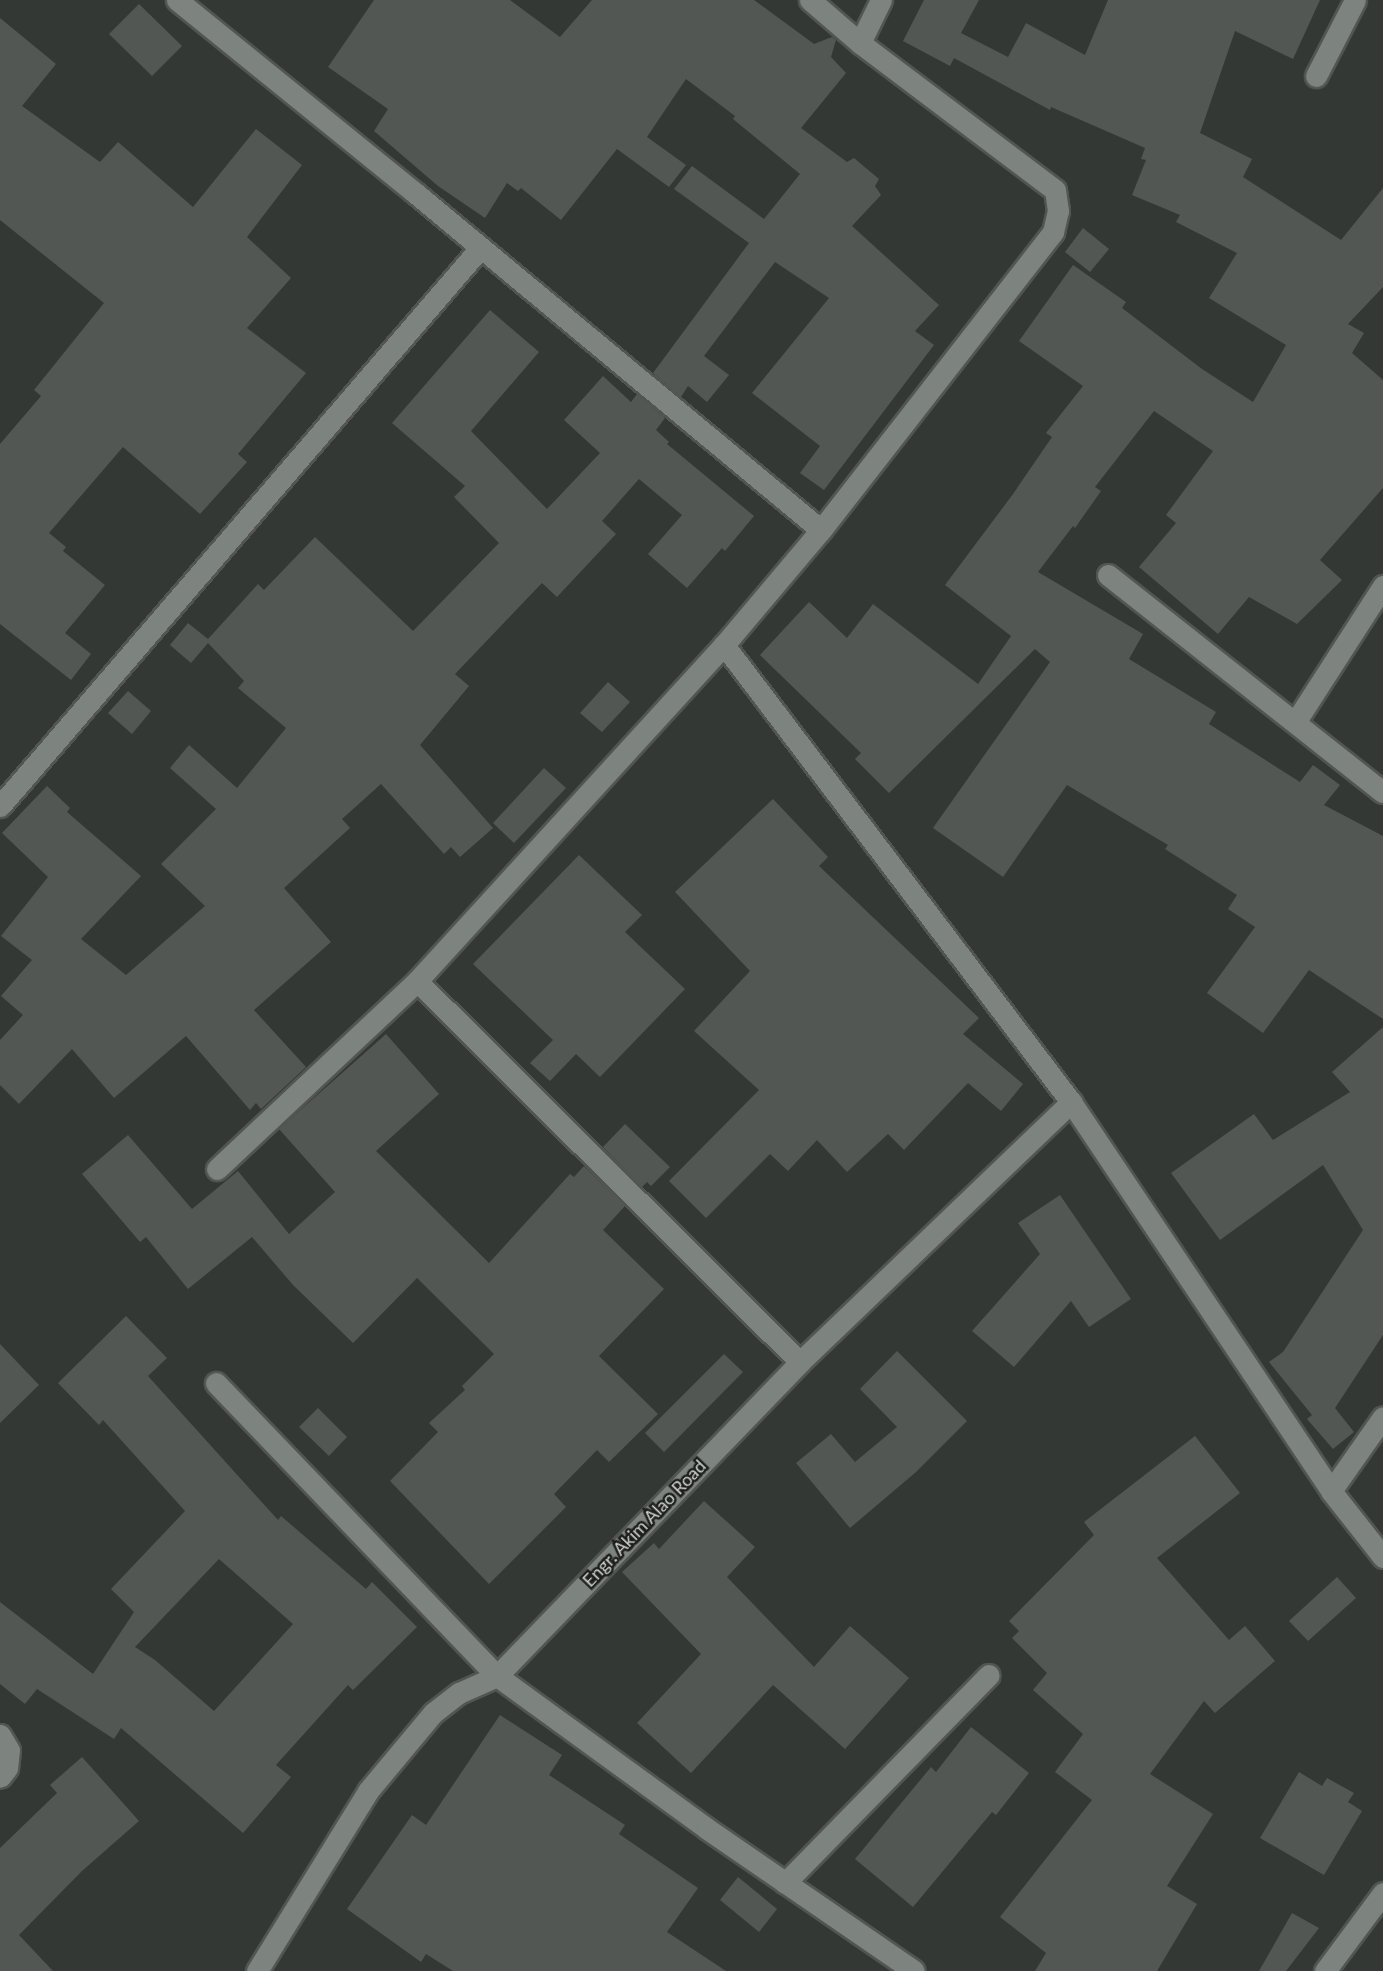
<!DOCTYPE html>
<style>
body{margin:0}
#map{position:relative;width:1383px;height:1971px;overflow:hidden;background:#333834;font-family:Lato,sans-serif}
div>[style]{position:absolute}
.building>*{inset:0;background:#525753}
.roads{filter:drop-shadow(2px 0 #525552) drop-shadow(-2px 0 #525552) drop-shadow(0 2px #525552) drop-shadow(0 -2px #525552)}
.minor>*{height:21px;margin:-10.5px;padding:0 10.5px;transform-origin:10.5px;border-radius:10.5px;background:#7d837e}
span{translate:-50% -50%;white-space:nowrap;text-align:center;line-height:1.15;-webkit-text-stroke:5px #1d1f1d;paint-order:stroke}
.street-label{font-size:18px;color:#d1d4d1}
</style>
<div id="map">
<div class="building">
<div style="clip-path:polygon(374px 0,510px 0,560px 37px,592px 0,754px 0,814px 44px,832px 37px,836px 40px,831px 57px,846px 73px,801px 128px,847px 162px,854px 158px,879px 179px,875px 186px,881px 195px,852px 226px,939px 305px,915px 331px,934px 345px,824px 490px,800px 473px,820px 446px,752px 393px,829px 298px,775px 262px,704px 356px,729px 375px,707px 402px,688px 386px,681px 397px,653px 373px,749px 243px,674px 189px,692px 166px,764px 219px,800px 174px,733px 119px,735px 116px,686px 79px,647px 137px,686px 165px,669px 187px,617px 149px,561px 220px,521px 188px,518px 191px,507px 183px,485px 218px,438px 186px,374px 131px,388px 109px,328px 67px)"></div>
<div style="clip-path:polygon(924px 0,979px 0,961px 33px,1008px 57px,1026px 23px,1085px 55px,1108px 0,1320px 0,1293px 59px,1235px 31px,1200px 133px,1252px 159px,1243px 177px,1341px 240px,1383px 188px,1383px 287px,1348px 324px,1364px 333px,1352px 353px,1383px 380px,1383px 488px,1320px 560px,1342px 580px,1297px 624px,1249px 597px,1218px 634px,1139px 567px,1176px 523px,1166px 515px,1213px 451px,1154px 411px,1095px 487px,1101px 491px,1075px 528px,1073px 526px,1038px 572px,1143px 634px,1129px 659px,1216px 712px,1209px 724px,1300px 782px,1313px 765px,1340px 785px,1324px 805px,1383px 836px,1383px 1019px,1309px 970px,1263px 1033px,1207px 993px,1255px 927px,1228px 909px,1237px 895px,1165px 849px,1168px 845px,1067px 785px,1003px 877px,933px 828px,1050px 662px,1035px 649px,889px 793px,855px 759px,861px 753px,760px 655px,809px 602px,847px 638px,873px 604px,978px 684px,1011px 636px,945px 585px,1013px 494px,1052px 437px,1046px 433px,1083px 386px,1019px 341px,1073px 265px,1126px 302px,1122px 308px,1202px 369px,1253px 402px,1286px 345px,1209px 298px,1237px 253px,1176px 222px,1180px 215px,1132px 195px,1146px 160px,1141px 159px,1145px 148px,1051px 107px,1050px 110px,954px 58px,950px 66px,903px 41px)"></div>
<div style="clip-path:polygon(139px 4px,182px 46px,152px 76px,109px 34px)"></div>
<div style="clip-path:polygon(0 18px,56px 64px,22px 106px,100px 162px,118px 142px,193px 207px,256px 129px,302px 165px,247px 237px,291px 278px,247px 328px,306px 373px,238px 454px,247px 462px,200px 514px,123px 447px,49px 533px,66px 547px,63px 551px,105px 585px,65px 633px,91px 654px,71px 680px,0 624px,0 444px,41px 396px,34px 390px,104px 303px,0 220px)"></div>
<div style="clip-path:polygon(1083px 228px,1109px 249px,1090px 272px,1065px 252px)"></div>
<div style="clip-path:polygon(490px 310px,539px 352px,471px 431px,547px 509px,600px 453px,564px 420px,603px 376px,631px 402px,637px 394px,665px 418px,656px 430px,669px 442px,667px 444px,754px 516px,725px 551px,722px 548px,687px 588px,648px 554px,682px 515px,639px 479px,602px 521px,616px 534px,557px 597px,542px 583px,455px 674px,469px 686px,420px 745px,493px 828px,460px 857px,451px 847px,444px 854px,381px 784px,342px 819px,350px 828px,284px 888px,331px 942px,254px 1010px,306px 1067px,261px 1109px,256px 1103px,250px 1110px,186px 1036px,114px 1098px,72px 1049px,19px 1104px,0 1085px,0 1040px,23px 1015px,1px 996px,32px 960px,1px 936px,48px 877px,2px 833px,47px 786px,70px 808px,67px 812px,141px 876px,81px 939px,126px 975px,205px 906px,161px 864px,216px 809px,170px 768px,189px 745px,237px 788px,286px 728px,238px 688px,244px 681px,208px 643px,191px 663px,170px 645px,188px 623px,208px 639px,258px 584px,264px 590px,315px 537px,413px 631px,499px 543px,454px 497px,465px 486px,392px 423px)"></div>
<div style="clip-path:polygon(608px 682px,630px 702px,602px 732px,580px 713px)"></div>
<div style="clip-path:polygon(128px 691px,151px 711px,132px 734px,108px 713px)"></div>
<div style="clip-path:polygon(544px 768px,566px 788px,514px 843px,493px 823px)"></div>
<div style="clip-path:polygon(773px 799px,828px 857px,819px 866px,979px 1018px,963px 1034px,1023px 1084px,1001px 1111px,968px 1083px,904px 1150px,888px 1134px,847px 1172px,817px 1140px,788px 1171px,770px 1154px,706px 1218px,669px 1181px,759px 1090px,694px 1031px,750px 971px,675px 892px)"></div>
<div style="clip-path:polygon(579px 855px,642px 915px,625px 932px,685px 989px,600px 1077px,576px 1054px,550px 1081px,530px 1063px,553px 1040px,473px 964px)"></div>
<div style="clip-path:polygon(1383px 1027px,1383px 1335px,1335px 1408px,1354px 1432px,1333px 1449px,1307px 1419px,1312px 1415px,1269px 1362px,1283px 1352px,1363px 1230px,1323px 1165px,1220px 1240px,1171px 1173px,1254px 1114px,1273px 1140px,1350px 1092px,1332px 1072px)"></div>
<div style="clip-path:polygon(386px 1034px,439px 1094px,376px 1151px,489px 1263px,570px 1174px,574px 1177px,584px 1166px,625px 1206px,603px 1230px,664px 1289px,599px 1356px,658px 1414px,609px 1462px,597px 1450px,554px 1494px,566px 1507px,489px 1584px,390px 1481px,438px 1432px,429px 1423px,465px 1390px,462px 1386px,494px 1354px,417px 1278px,353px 1343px,293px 1285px,252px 1237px,188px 1289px,146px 1237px,140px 1242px,82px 1174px,128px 1135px,192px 1209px,238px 1171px,289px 1234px,335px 1192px,279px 1129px)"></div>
<div style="clip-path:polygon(625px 1124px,670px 1167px,651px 1186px,647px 1182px,642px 1187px,603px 1147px)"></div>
<div style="clip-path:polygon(1060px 1195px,1131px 1299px,1089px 1327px,1071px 1301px,1014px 1367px,972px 1331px,1040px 1254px,1018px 1223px)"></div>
<div style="clip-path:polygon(evenodd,126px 1316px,167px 1358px,148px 1376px,278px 1520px,281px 1516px,366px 1589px,372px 1582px,417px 1627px,353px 1690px,348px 1685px,276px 1765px,291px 1777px,243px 1833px,121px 1728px,114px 1739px,37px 1689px,25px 1704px,0 1684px,0 1602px,93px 1674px,134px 1612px,111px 1589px,185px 1511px,103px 1420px,99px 1425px,58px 1383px,126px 1316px,219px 1559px,293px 1624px,214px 1711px,155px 1660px,135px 1647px,219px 1559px)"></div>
<div style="clip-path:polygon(0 1344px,39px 1385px,0 1423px)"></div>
<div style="clip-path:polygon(897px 1351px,967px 1421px,916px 1472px,850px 1528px,796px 1463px,831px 1434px,855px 1462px,897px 1427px,860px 1389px)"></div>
<div style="clip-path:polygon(724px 1354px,743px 1372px,664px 1452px,645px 1433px)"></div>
<div style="clip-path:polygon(318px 1408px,347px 1437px,329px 1456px,299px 1427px)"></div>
<div style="clip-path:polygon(1195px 1436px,1240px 1493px,1157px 1558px,1229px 1640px,1245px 1626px,1275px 1661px,1215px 1713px,1204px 1701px,1150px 1774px,1213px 1814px,1167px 1886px,1197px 1904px,1157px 1971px,1035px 1971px,1046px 1953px,1000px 1917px,1092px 1800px,1055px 1772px,1083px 1734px,1033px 1690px,1047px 1673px,1012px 1638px,1019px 1631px,1009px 1621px,1094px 1535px,1084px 1522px)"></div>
<div style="clip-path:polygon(704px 1501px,755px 1547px,727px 1577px,814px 1667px,850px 1626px,909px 1678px,845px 1749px,773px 1685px,691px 1773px,637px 1723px,701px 1654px,622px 1572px,654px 1543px,659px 1549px)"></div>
<div style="clip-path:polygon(1337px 1577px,1356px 1598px,1308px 1641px,1289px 1621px)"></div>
<div style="clip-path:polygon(500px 1715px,562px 1755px,549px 1775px,625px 1825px,619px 1834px,698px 1888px,667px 1932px,726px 1971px,453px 1971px,426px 1954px,421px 1962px,347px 1909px,412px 1815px,426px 1825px)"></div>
<div style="clip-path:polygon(971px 1727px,1029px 1773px,996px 1815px,992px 1812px,913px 1907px,855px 1859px,931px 1767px,936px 1772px)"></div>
<div style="clip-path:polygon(82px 1757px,139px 1821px,82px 1871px,19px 1935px,53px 1971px,0 1971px,0 1848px,57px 1793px,50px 1785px)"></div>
<div style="clip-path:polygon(1299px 1772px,1322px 1786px,1327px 1778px,1354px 1793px,1348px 1802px,1362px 1811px,1324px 1875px,1260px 1838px)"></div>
<div style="clip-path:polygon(738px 1877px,777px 1909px,759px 1932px,720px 1900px)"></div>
<div style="clip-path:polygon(1292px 1913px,1319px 1928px,1286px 1971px,1259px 1971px)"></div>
</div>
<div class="roads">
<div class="minor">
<div style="left:177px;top:0;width:305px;rotate:39deg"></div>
<div style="left:414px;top:192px;width:529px;rotate:39.71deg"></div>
<div style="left:860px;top:43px;width:48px;rotate:-64deg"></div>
<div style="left:1316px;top:76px;width:85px;rotate:-62.8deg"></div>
<div style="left:1108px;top:575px;width:350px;rotate:38.3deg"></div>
<div style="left:724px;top:645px;width:574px;rotate:52.79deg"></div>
<div style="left:1071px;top:1102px;width:468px;rotate:56.2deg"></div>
<div style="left:1331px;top:1491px;width:84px;rotate:51.8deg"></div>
<div style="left:1296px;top:721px;width:161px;rotate:-57.2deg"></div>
<div style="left:0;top:806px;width:737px;rotate:-49.29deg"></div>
<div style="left:417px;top:981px;width:540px;rotate:44.85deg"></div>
<div style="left:217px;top:1169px;width:274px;rotate:-43.2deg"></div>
<div style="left:417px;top:981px;width:455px;rotate:-47.6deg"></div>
<div style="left:724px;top:645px;width:150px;rotate:-49.9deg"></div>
<div style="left:821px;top:530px;width:378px;rotate:-52.1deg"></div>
<div style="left:1053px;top:232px;width:22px;rotate:-77deg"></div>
<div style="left:1058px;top:211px;width:21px;rotate:-98deg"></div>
<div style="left:1055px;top:190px;width:244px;rotate:-143deg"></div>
<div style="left:860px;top:43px;width:66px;rotate:-139.3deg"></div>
<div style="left:216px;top:1383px;width:406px;rotate:46.2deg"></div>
<div style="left:497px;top:1676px;width:258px;rotate:36deg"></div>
<div style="left:706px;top:1828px;width:252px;rotate:34.5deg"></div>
<div style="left:1331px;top:1491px;width:90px;rotate:-54.9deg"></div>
<div style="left:0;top:1735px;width:17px;rotate:59deg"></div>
<div style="left:9px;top:1750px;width:18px;rotate:96deg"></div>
<div style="left:7px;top:1768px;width:11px;rotate:128deg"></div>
<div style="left:785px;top:1883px;width:291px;rotate:-45.6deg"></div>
<div style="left:257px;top:1971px;width:211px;rotate:-58.3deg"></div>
<div style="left:368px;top:1791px;width:102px;rotate:-50.2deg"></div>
<div style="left:433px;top:1713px;width:33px;rotate:-38deg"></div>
<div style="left:459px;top:1693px;width:42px;rotate:-24.1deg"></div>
<div style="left:497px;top:1676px;width:436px;rotate:-46deg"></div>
<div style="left:800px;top:1362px;width:376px;rotate:-43.8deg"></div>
<div style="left:1325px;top:1971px;width:97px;rotate:-53.4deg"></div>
</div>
</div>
<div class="street-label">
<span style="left:644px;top:1523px;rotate:-46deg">Engr. Akim Alao Road</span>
</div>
</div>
